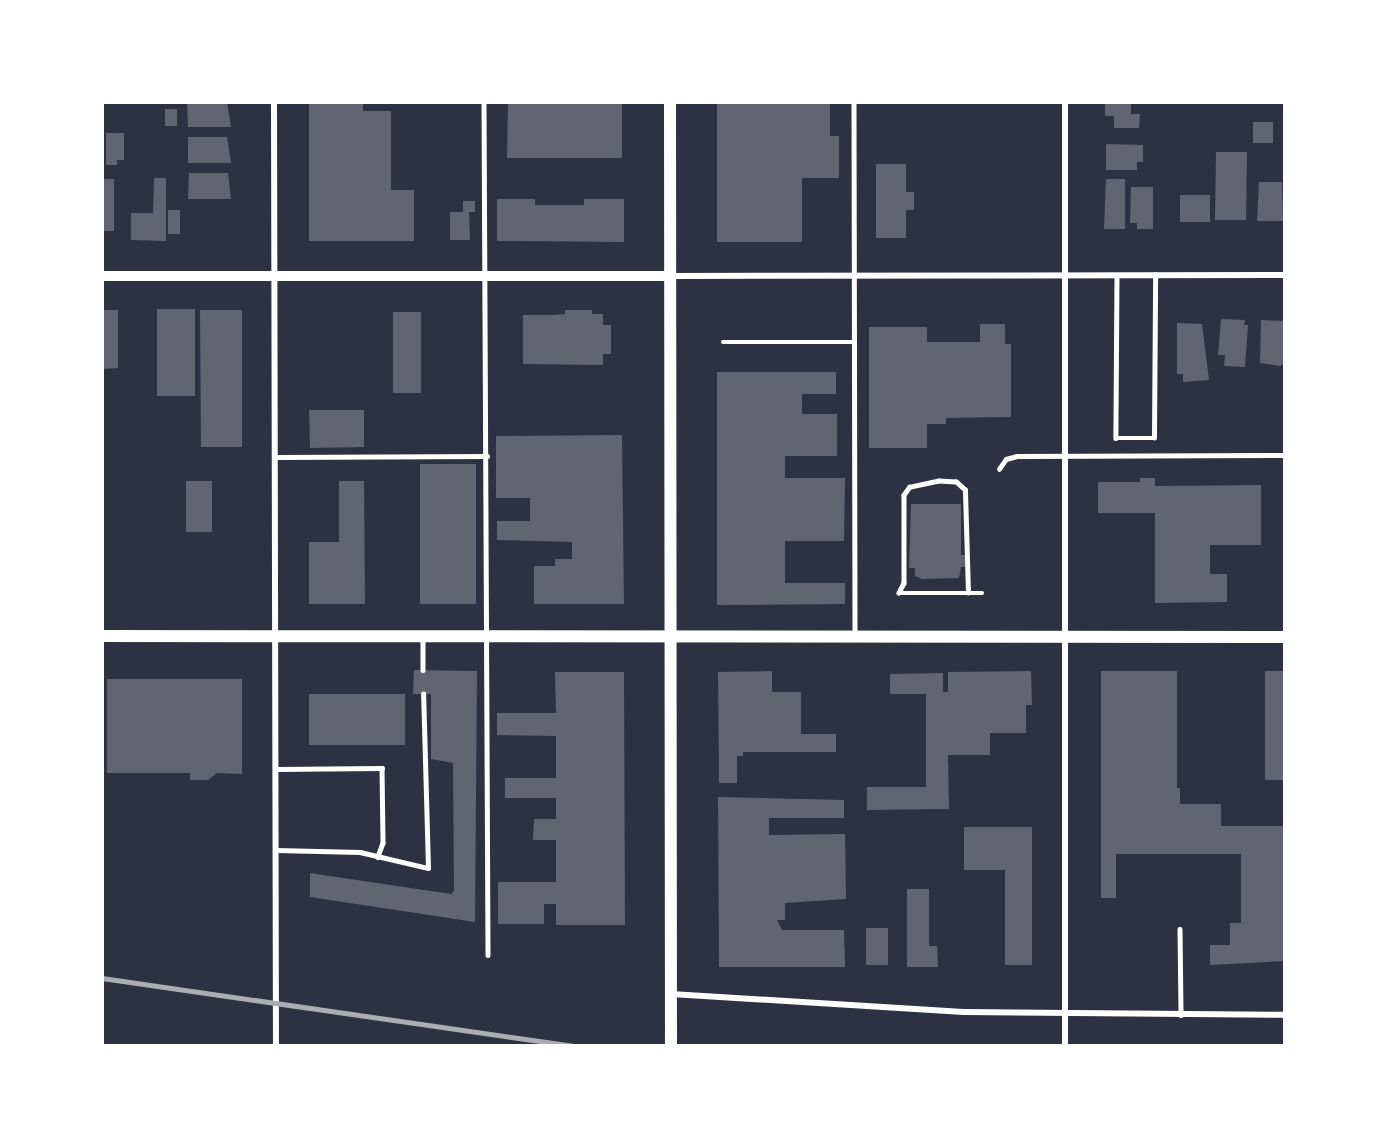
<!DOCTYPE html>
<style>
body{margin:0}
#map{position:relative;width:1387px;height:1148px;overflow:hidden;background:#2d3142;font-family:"Times New Roman",serif}
div>[style]{position:absolute}
.building>*{inset:0;background:#626471}
.service>*{height:4.5px;margin:-2.25px;padding:0 2.25px;transform-origin:2.25px;border-radius:2.25px;background:#fff}
.minor>*{height:6px;margin:-3px;padding:0 3px;transform-origin:3px;border-radius:3px;background:#fff}
.tertiary>*{height:10px;margin:-5px;padding:0 5px;transform-origin:5px;border-radius:5px;background:#fff}
.secondary>*{height:12px;margin:-6px;padding:0 6px;transform-origin:6px;border-radius:6px;background:#fff}
.rail>*{height:4.5px;margin:-2.25px;padding:0 2.25px;transform-origin:2.25px;border-radius:2.25px;background:#abadb3}
span{translate:-50% -50%;white-space:nowrap;text-align:center;line-height:1.15;-webkit-text-stroke:6px #fff;paint-order:stroke}
.frame{position:absolute;inset:0;border:104px solid #fff;pointer-events:none}
</style>
<div id="map">
<div class="building">
<div style="clip-path:polygon(187px 102px,227px 102px,231px 127px,188px 127px)"></div>
<div style="clip-path:polygon(508px 102px,622px 102px,622px 158px,507px 158px)"></div>
<div style="clip-path:polygon(717px 102px,830px 102px,830px 136px,839px 136px,839px 178px,802px 178px,802px 242px,717px 242px)"></div>
<div style="clip-path:polygon(1105px 102px,1131px 102px,1131px 114px,1140px 114px,1139px 128px,1114px 128px,1114px 116px,1105px 116px)"></div>
<div style="clip-path:polygon(309px 103px,363px 103px,363px 111px,391px 111px,391px 190px,414px 190px,414px 241px,309px 241px)"></div>
<div style="clip-path:polygon(165px 109px,177px 109px,177px 126px,165px 126px)"></div>
<div style="clip-path:polygon(1253px 122px,1273px 122px,1273px 143px,1253px 143px)"></div>
<div style="clip-path:polygon(106px 133px,124px 133px,124px 160px,117px 160px,117px 165px,106px 165px)"></div>
<div style="clip-path:polygon(188px 137px,227px 137px,231px 163px,188px 163px)"></div>
<div style="clip-path:polygon(1106px 144px,1143px 145px,1143px 162px,1137px 162px,1137px 170px,1106px 170px)"></div>
<div style="clip-path:polygon(1216px 152px,1247px 152px,1246px 220px,1215px 220px)"></div>
<div style="clip-path:polygon(876px 164px,906px 164px,906px 192px,914px 192px,914px 210px,906px 210px,906px 238px,876px 238px)"></div>
<div style="clip-path:polygon(102px 167px,104px 179px,114px 179px,114px 231px,102px 231px)"></div>
<div style="clip-path:polygon(189px 173px,228px 173px,231px 199px,188px 199px)"></div>
<div style="clip-path:polygon(154px 178px,166px 178px,166px 241px,131px 240px,131px 213px,153px 213px)"></div>
<div style="clip-path:polygon(1106px 179px,1125px 179px,1125px 229px,1104px 229px)"></div>
<div style="clip-path:polygon(1259px 182px,1282px 182px,1283px 221px,1257px 221px)"></div>
<div style="clip-path:polygon(1131px 187px,1153px 187px,1153px 229px,1137px 229px,1137px 223px,1130px 223px)"></div>
<div style="clip-path:polygon(1180px 195px,1210px 195px,1210px 222px,1180px 222px)"></div>
<div style="clip-path:polygon(497px 199px,535px 199px,535px 205px,584px 205px,584px 199px,624px 199px,624px 242px,497px 241px)"></div>
<div style="clip-path:polygon(463px 201px,475px 201px,475px 212px,469px 212px,470px 240px,450px 240px,450px 212px,463px 212px)"></div>
<div style="clip-path:polygon(168px 210px,180px 210px,180px 234px,168px 234px)"></div>
<div style="clip-path:polygon(157px 309px,195px 309px,195px 396px,157px 396px)"></div>
<div style="clip-path:polygon(102px 310px,118px 310px,118px 368px,102px 369px)"></div>
<div style="clip-path:polygon(200px 310px,242px 310px,242px 447px,201px 447px)"></div>
<div style="clip-path:polygon(565px 310px,592px 310px,592px 314px,603px 314px,603px 325px,611px 325px,611px 354px,603px 354px,603px 365px,523px 364px,523px 315px,553px 315px,565px 314px)"></div>
<div style="clip-path:polygon(393px 312px,421px 312px,421px 393px,393px 393px)"></div>
<div style="clip-path:polygon(1221px 319px,1245px 320px,1244px 325px,1248px 325px,1245px 367px,1224px 366px,1225px 355px,1218px 355px)"></div>
<div style="clip-path:polygon(1261px 320px,1285px 321px,1285px 363px,1280px 366px,1260px 363px)"></div>
<div style="clip-path:polygon(1177px 323px,1202px 324px,1209px 380px,1183px 382px,1183px 374px,1177px 374px)"></div>
<div style="clip-path:polygon(980px 324px,1005px 324px,1005px 344px,1011px 344px,1011px 417px,946px 418px,946px 424px,927px 424px,927px 448px,869px 448px,869px 327px,927px 327px,927px 342px,980px 342px)"></div>
<div style="clip-path:polygon(717px 372px,836px 372px,836px 394px,802px 394px,802px 414px,837px 414px,837px 456px,785px 456px,785px 478px,845px 478px,844px 541px,785px 541px,785px 583px,845px 583px,845px 604px,717px 605px)"></div>
<div style="clip-path:polygon(309px 410px,364px 410px,364px 447px,310px 448px)"></div>
<div style="clip-path:polygon(622px 435px,624px 604px,534px 604px,534px 566px,555px 566px,555px 559px,572px 559px,572px 542px,497px 540px,497px 521px,530px 521px,530px 498px,496px 498px,496px 436px)"></div>
<div style="clip-path:polygon(420px 464px,476px 464px,476px 604px,420px 604px)"></div>
<div style="clip-path:polygon(1140px 478px,1155px 478px,1155px 486px,1261px 485px,1261px 545px,1210px 545px,1210px 574px,1227px 574px,1227px 602px,1155px 603px,1155px 513px,1098px 513px,1098px 482px,1140px 482px)"></div>
<div style="clip-path:polygon(186px 481px,212px 481px,212px 532px,186px 532px)"></div>
<div style="clip-path:polygon(339px 481px,364px 481px,365px 604px,309px 604px,309px 542px,339px 542px)"></div>
<div style="clip-path:polygon(911px 504px,961px 504px,961px 555px,965px 555px,965px 567px,961px 567px,959px 578px,922px 579px,915px 576px,915px 568px,909px 568px)"></div>
<div style="clip-path:polygon(414px 670px,477px 671px,475px 922px,310px 897px,310px 873px,451px 894px,454px 891px,453px 763px,431px 759px,431px 694px,413px 694px)"></div>
<div style="clip-path:polygon(772px 671px,772px 692px,801px 692px,801px 734px,836px 734px,836px 752px,743px 752px,743px 756px,737px 756px,737px 783px,719px 783px,718px 672px)"></div>
<div style="clip-path:polygon(1031px 671px,1032px 705px,1026px 705px,1026px 733px,990px 733px,990px 755px,948px 755px,949px 809px,867px 810px,867px 787px,926px 787px,926px 694px,890px 694px,890px 674px,943px 673px,943px 692px,948px 692px,948px 672px)"></div>
<div style="clip-path:polygon(1101px 671px,1177px 671px,1177px 788px,1180px 788px,1180px 804px,1221px 804px,1221px 826px,1285px 826px,1285px 961px,1210px 965px,1210px 945px,1230px 945px,1230px 923px,1241px 923px,1241px 854px,1116px 854px,1116px 898px,1101px 898px)"></div>
<div style="clip-path:polygon(1265px 671px,1285px 671px,1285px 780px,1265px 780px)"></div>
<div style="clip-path:polygon(555px 672px,624px 672px,625px 925px,556px 925px,556px 904px,544px 904px,544px 924px,498px 924px,498px 882px,556px 882px,556px 840px,533px 840px,534px 819px,556px 819px,556px 798px,505px 798px,505px 778px,556px 778px,556px 736px,497px 735px,497px 713px,556px 713px)"></div>
<div style="clip-path:polygon(107px 679px,242px 679px,242px 774px,217px 773px,208px 780px,190px 780px,190px 773px,107px 773px)"></div>
<div style="clip-path:polygon(309px 694px,405px 694px,405px 745px,309px 745px)"></div>
<div style="clip-path:polygon(718px 797px,844px 800px,844px 818px,769px 818px,769px 835px,845px 834px,846px 899px,785px 903px,785px 920px,777px 920px,782px 930px,844px 930px,845px 967px,719px 967px)"></div>
<div style="clip-path:polygon(964px 827px,1032px 827px,1032px 965px,1005px 965px,1005px 870px,964px 870px)"></div>
<div style="clip-path:polygon(907px 889px,929px 889px,929px 946px,937px 946px,938px 967px,907px 967px)"></div>
<div style="clip-path:polygon(866px 928px,888px 928px,888px 965px,866px 965px)"></div>
</div>
<div class="service">
<div style="left:484px;top:102px;width:853px;rotate:89.73deg"></div>
<div style="left:854px;top:102px;width:534px;rotate:89.89deg"></div>
<div style="left:1117px;top:276px;width:162px;rotate:90.4deg"></div>
<div style="left:1116px;top:438px;width:38px"></div>
<div style="left:1154px;top:438px;width:163px;rotate:-89.6deg"></div>
<div style="left:723px;top:342px;width:131px"></div>
<div style="left:276px;top:457px;width:211px;rotate:-0.3deg"></div>
<div style="left:999px;top:469px;width:12px;rotate:-55deg"></div>
<div style="left:1006px;top:459px;width:11px;rotate:-15deg"></div>
<div style="left:1017px;top:456px;width:268px;rotate:-0.2deg"></div>
<div style="left:968px;top:593px;width:103px;rotate:-91.7deg"></div>
<div style="left:965px;top:490px;width:12px;rotate:-138deg"></div>
<div style="left:956px;top:482px;width:17px;rotate:-177deg"></div>
<div style="left:939px;top:481px;width:30px;rotate:168deg"></div>
<div style="left:910px;top:487px;width:10px;rotate:127deg"></div>
<div style="left:904px;top:495px;width:88px;rotate:90deg"></div>
<div style="left:904px;top:583px;width:11px;rotate:117deg"></div>
<div style="left:899px;top:593px;width:83px"></div>
<div style="left:423px;top:638px;width:32px;rotate:90deg"></div>
<div style="left:276px;top:769px;width:106px;rotate:-0.5deg"></div>
<div style="left:382px;top:768px;width:75px;rotate:89.2deg"></div>
<div style="left:383px;top:843px;width:15px;rotate:110deg"></div>
<div style="left:276px;top:850px;width:84px;rotate:1.4deg"></div>
<div style="left:360px;top:852px;width:70px;rotate:13.2deg"></div>
<div style="left:428px;top:868px;width:174px;rotate:-91.6deg"></div>
<div style="left:1180px;top:929px;width:86px;rotate:89.3deg"></div>
</div>
<div class="minor">
<div style="left:274px;top:102px;width:944px;rotate:89.88deg"></div>
<div style="left:1065px;top:102px;width:944px;rotate:90deg"></div>
<div style="left:671px;top:276px;width:614px;rotate:-0.09deg"></div>
<div style="left:671px;top:994px;width:293px;rotate:3.5deg"></div>
<div style="left:963px;top:1012px;width:322px;rotate:0.5deg"></div>
</div>
<div class="tertiary">
<div style="left:102px;top:276px;width:568px"></div>
</div>
<div class="secondary">
<div style="left:670px;top:102px;width:944px;rotate:89.94deg"></div>
<div style="left:102px;top:636px;width:1183px;rotate:0.05deg"></div>
</div>
<div class="rail">
<div style="left:102px;top:978px;width:475px;rotate:8.2deg"></div>
</div>
<div class="frame"></div>
</div>
